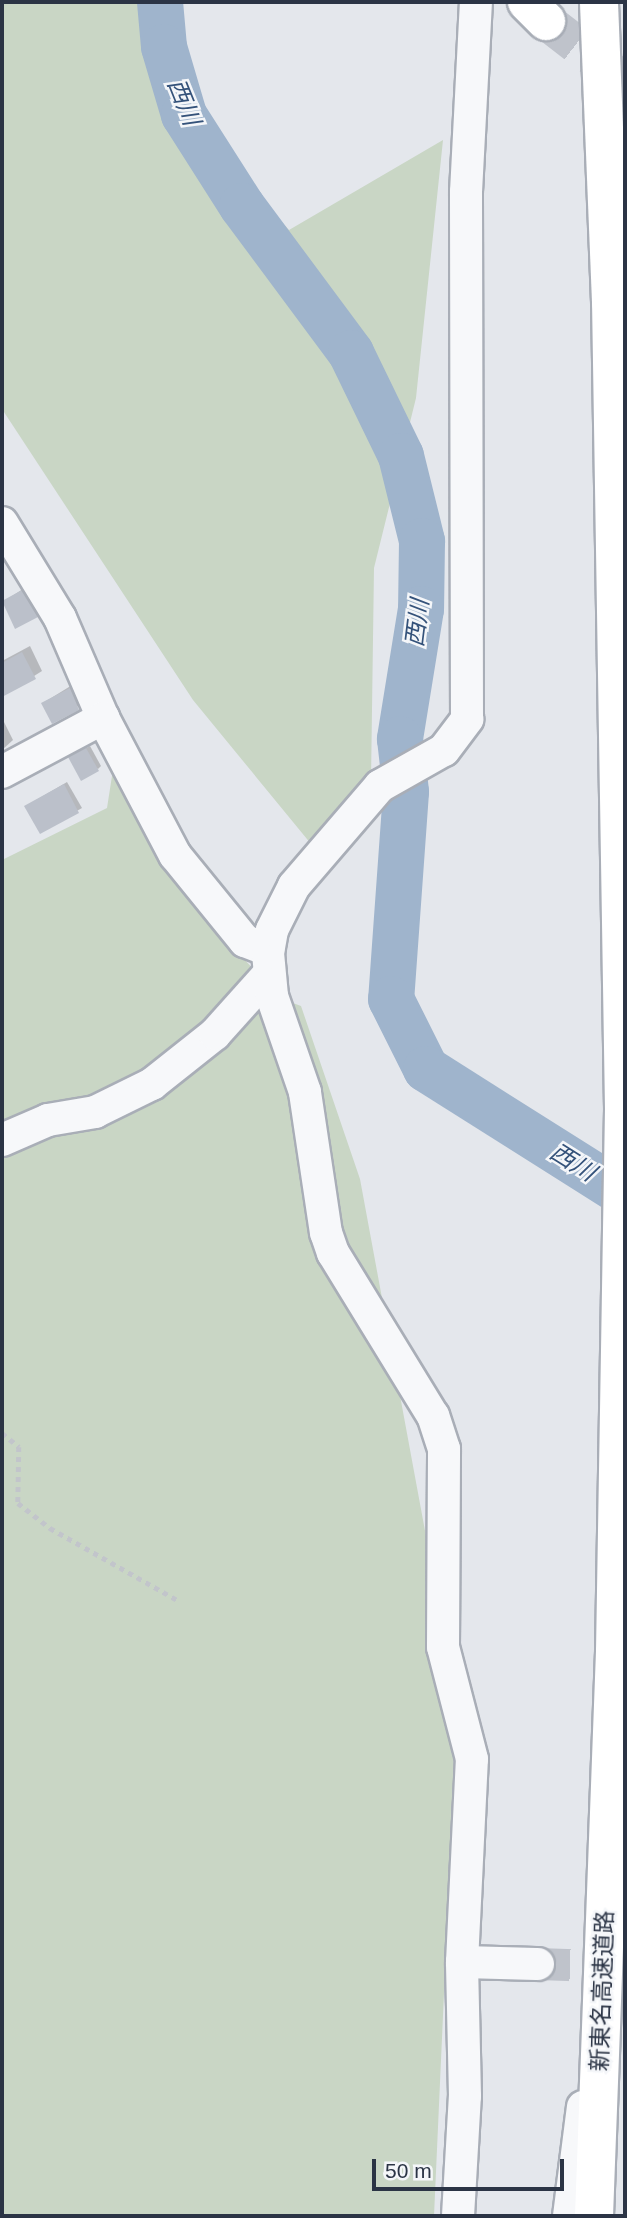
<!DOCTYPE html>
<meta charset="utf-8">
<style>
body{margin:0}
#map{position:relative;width:627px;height:2218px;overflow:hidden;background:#e4e7ec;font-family:Arial,"Noto Sans JP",sans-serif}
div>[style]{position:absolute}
.green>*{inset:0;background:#c9d6c5}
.shadow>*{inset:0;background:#0003}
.river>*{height:46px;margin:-23px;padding:0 23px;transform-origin:23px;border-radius:23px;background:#9fb4cc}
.building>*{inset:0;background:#bbc0ca}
.minor-tunnel>*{height:32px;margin-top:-16px;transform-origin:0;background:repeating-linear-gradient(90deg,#bfc3cb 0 32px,transparent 0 48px)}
.major-tunnel>*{height:38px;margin-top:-19px;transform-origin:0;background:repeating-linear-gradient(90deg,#bfc3cb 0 38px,transparent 0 57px)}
.path>*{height:4.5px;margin-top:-2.25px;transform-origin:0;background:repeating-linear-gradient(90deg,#c2c5cb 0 5px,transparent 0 10px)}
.roads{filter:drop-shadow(2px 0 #a9aeb7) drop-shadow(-2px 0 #a9aeb7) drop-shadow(0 2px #a9aeb7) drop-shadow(0 -2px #a9aeb7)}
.minor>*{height:32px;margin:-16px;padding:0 16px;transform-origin:16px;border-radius:16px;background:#f7f8fa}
.major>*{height:38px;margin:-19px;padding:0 19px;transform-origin:19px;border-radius:19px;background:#fff}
.highway>*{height:38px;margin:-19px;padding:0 19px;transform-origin:19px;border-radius:19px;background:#fff}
span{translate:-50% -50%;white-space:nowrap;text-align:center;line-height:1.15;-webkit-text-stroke:5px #f4f6f9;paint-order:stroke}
.street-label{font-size:23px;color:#2b3445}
.water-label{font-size:24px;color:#34527a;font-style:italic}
.frame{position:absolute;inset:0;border:4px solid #2b3445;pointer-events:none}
.scale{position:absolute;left:372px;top:2159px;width:192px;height:32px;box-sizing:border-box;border:4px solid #2b3445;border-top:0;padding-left:9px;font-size:21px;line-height:24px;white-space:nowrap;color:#2b3445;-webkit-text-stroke:5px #f4f6f9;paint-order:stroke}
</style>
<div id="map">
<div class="green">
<div style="clip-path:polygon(2px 2px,157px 2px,184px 115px,289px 230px,443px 140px,416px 398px,374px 568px,371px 781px,316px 850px,193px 700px,2px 409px)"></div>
<div style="clip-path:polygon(117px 744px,241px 956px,282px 999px,301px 1006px,360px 1179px,457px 1704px,434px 2216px,2px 2216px,2px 860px,107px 808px)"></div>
</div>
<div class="shadow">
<div style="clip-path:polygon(29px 585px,44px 609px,37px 616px,3px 602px)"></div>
<div style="clip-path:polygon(30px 646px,42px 671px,7px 693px,2px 682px,2px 661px)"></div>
<div style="clip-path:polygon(77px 682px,86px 701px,53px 722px,43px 703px)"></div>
<div style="clip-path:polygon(2px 718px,13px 740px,2px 750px)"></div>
<div style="clip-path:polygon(90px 746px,101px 766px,98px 769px,73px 755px)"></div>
<div style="clip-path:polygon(67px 782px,82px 808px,40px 832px,26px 806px)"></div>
</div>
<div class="river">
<div style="left:160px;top:2px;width:45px;rotate:84.9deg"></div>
<div style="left:164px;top:47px;width:71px;rotate:73.6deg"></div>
<div style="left:184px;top:115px;width:108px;rotate:57.5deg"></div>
<div style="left:242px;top:206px;width:183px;rotate:53.4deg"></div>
<div style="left:351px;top:353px;width:114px;rotate:64.1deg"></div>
<div style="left:401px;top:456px;width:88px;rotate:76.1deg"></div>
<div style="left:422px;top:541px;width:68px;rotate:90.8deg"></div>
<div style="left:421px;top:609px;width:132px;rotate:99.2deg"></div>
<div style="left:400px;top:739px;width:53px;rotate:83.5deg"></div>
<div style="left:406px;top:792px;width:208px;rotate:94.1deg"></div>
<div style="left:391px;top:999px;width:78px;rotate:63.4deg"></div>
<div style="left:426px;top:1069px;width:236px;rotate:32.3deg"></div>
</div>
<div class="building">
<div style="clip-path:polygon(22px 590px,38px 617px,15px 629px,2px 601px)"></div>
<div style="clip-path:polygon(22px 652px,36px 679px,2px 697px,2px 663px)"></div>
<div style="clip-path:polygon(70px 688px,79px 710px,52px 724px,41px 703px)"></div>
<div style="clip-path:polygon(86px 748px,99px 771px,81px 781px,68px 757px)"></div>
<div style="clip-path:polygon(64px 784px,79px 813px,40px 834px,24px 806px)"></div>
</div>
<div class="minor-tunnel">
<div style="left:538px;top:1964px;width:87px;rotate:2deg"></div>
</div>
<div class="major-tunnel">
<div style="left:546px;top:21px;width:100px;rotate:37.7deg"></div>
</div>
<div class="path">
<div style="left:2px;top:1433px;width:22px;rotate:39deg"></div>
<div style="left:19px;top:1447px;width:56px;rotate:91deg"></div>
<div style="left:18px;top:1503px;width:41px;rotate:38deg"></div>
<div style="left:50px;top:1528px;width:148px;rotate:29.5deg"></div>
</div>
<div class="roads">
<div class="minor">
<div style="left:2px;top:523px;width:111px;rotate:58.6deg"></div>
<div style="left:60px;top:618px;width:109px;rotate:66.7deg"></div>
<div style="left:103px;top:718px;width:155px;rotate:62.3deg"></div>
<div style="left:175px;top:855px;width:111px;rotate:50.9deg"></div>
<div style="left:245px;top:941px;width:25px;rotate:21deg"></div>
<div style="left:2px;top:772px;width:115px;rotate:-28.1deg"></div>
<div style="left:2px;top:1140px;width:50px;rotate:-23.5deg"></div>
<div style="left:48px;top:1120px;width:48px;rotate:-9.7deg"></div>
<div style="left:95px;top:1112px;width:64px;rotate:-26.2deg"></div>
<div style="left:152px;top:1084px;width:80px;rotate:-38.4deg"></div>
<div style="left:215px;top:1034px;width:79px;rotate:-48.1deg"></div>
<div style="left:462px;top:1962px;width:76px;rotate:1.5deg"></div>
<div style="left:458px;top:2216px;width:120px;rotate:-86.7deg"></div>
<div style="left:465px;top:2096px;width:134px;rotate:-91.3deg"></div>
<div style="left:462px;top:1962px;width:203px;rotate:-87.2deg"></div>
<div style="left:472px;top:1759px;width:116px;rotate:-104.5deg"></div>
<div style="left:443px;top:1647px;width:198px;rotate:-89.7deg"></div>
<div style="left:444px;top:1449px;width:35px;rotate:-108deg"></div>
<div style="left:433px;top:1416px;width:191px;rotate:-121.5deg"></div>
<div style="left:333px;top:1253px;width:21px;rotate:-109deg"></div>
<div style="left:326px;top:1233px;width:143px;rotate:-98.5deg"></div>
<div style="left:305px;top:1092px;width:102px;rotate:-109deg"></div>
<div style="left:272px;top:996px;width:43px;rotate:-95.3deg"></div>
<div style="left:268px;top:953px;width:23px;rotate:-80deg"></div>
<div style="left:272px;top:930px;width:49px;rotate:-63.4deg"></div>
<div style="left:294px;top:886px;width:132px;rotate:-49.3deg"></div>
<div style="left:380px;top:786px;width:73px;rotate:-29.4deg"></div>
<div style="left:444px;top:750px;width:39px;rotate:-53deg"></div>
<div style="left:467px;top:719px;width:527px;rotate:-90.11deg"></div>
<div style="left:466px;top:192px;width:190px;rotate:-87deg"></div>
<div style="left:569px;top:2216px;width:110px;rotate:-82.7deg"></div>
</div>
<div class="major">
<div style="left:527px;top:2px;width:27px;rotate:45deg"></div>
</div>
<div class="highway">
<div style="left:594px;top:2216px;width:564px;rotate:-87.87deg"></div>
<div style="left:615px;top:1652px;width:543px;rotate:-89.05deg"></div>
<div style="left:624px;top:1109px;width:807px;rotate:-90.92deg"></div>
<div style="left:611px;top:302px;width:300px;rotate:-92.3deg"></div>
</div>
</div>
<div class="street-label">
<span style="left:602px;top:1991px;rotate:-88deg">新東名高速道路</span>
</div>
<div class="water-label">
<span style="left:184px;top:102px;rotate:68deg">西川</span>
<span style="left:417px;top:623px;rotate:-83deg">西川</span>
<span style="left:573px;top:1162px;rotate:32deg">西川</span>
</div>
<div class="frame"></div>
<div class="scale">50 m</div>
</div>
